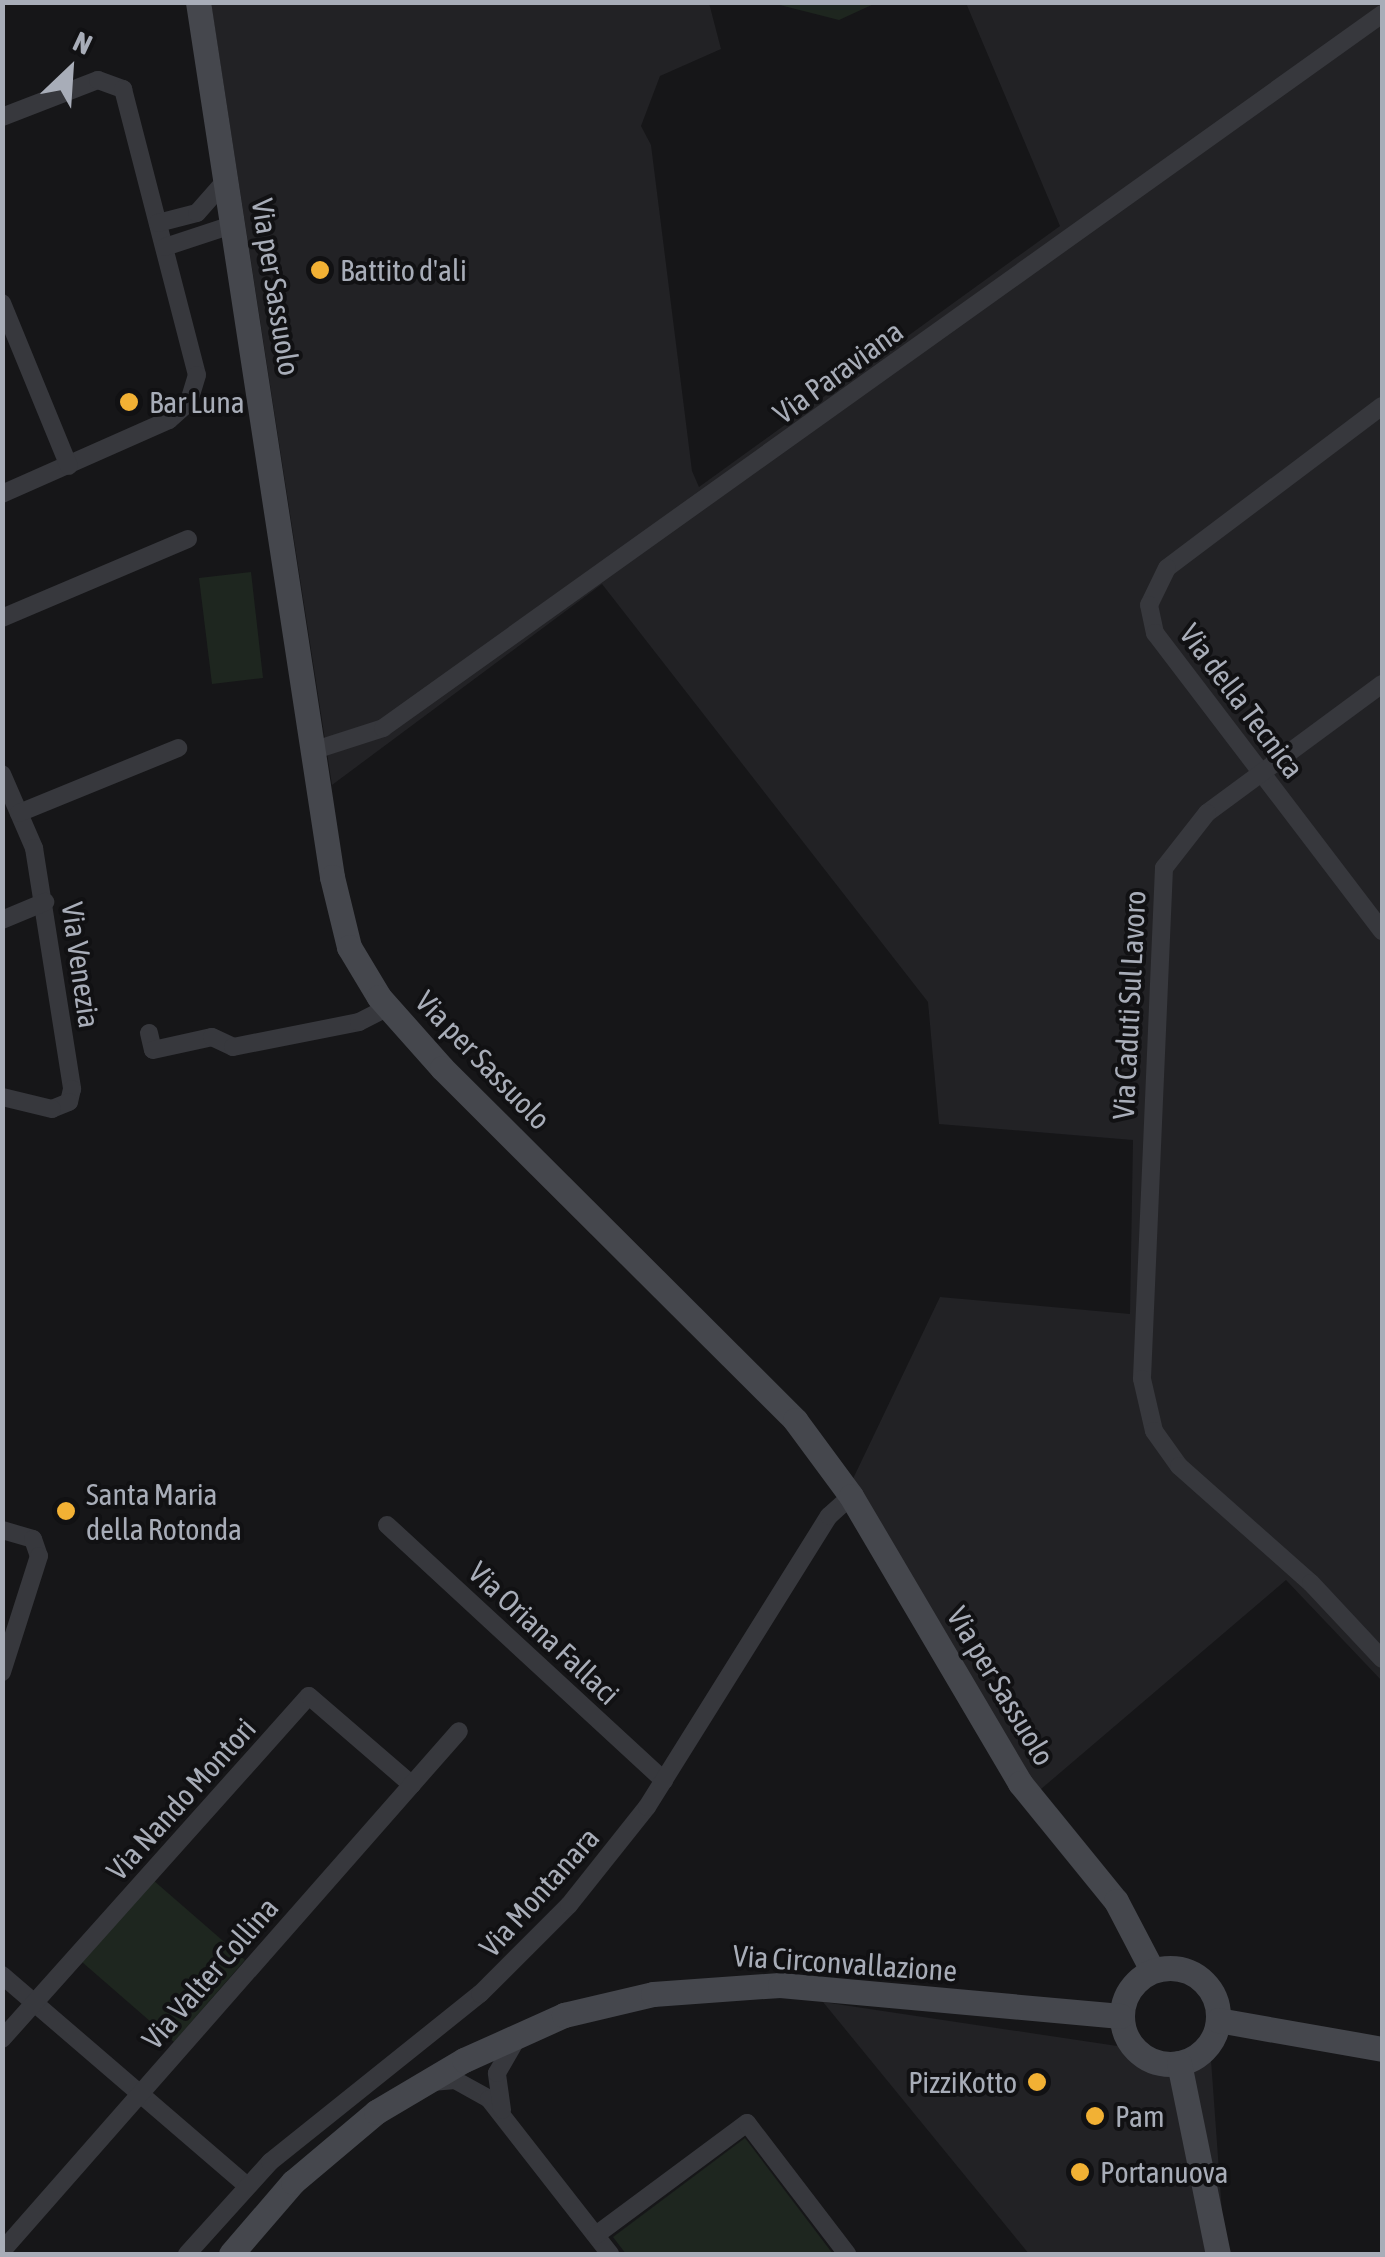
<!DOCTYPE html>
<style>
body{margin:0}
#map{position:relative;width:1385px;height:2257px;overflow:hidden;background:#161618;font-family:"Asap Condensed",sans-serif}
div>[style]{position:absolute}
.built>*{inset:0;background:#222225}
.green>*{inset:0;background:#1e261f}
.street>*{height:18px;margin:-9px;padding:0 9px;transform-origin:9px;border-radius:9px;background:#37383d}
.secondary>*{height:25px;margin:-12.5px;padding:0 12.5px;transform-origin:12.5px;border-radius:12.5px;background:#45474d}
.secondary>.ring{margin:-12.5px;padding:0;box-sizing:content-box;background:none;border:25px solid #45474d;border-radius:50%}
.dots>*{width:28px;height:28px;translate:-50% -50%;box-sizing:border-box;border:5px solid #111113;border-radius:50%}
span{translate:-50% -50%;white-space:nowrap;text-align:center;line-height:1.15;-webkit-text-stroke:8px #111113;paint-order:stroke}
.poi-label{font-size:30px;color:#a8adb8}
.left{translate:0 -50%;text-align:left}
.right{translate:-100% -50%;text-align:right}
.street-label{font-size:30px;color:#a8adb8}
.frame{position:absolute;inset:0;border:5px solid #a8adb8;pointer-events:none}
.north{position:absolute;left:20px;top:20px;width:100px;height:100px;-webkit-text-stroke:8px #111113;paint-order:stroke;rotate:25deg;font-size:28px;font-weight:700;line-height:40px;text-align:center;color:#a8adb8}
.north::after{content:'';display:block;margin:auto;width:35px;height:45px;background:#a8adb8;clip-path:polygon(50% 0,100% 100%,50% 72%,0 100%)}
</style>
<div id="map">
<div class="built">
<div style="clip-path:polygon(211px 3px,709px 3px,721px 49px,660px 76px,641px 126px,651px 145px,692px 471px,699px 487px,1060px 226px,966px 3px,1382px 3px,1382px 1681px,1286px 1580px,1034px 1795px,850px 1485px,940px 1297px,1130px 1314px,1133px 1140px,939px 1124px,928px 1002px,602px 584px,332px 785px)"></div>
<div style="clip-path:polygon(823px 2002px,1211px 2060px,1225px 2254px,1029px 2254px)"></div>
</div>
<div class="green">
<div style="clip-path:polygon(772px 3px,876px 2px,876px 3px,839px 20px)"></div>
<div style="clip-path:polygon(251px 572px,263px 678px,212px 684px,199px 578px)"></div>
<div style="clip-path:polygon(153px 1880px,245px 1960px,174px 2042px,82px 1962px)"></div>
<div style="clip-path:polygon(745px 2138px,833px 2254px,626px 2254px,613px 2237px)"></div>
</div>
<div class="street">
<div style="left:2px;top:117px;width:103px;rotate:-21.1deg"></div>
<div style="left:98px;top:80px;width:27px;rotate:20deg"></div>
<div style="left:123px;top:89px;width:295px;rotate:75.5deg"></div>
<div style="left:197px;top:375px;width:28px;rotate:107deg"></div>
<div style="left:189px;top:402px;width:27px;rotate:138deg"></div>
<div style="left:169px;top:420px;width:183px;rotate:156.1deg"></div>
<div style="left:158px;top:223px;width:40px;rotate:-14.4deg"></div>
<div style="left:197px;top:213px;width:44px;rotate:-48.7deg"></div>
<div style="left:165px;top:247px;width:71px;rotate:-18.2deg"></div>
<div style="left:2px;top:303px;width:176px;rotate:67.7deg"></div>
<div style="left:1382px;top:406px;width:269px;rotate:143deg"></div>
<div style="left:1167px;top:568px;width:41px;rotate:115.9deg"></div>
<div style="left:1149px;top:605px;width:29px;rotate:78deg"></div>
<div style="left:1155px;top:633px;width:375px;rotate:52.7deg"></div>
<div style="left:2px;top:618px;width:202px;rotate:-23deg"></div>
<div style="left:1382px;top:684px;width:217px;rotate:143.6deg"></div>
<div style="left:1207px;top:813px;width:70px;rotate:128deg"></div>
<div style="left:1164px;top:868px;width:511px;rotate:92.47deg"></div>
<div style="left:1142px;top:1379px;width:53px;rotate:77deg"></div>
<div style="left:1154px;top:1431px;width:43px;rotate:54.5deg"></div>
<div style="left:1179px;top:1466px;width:176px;rotate:41.6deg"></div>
<div style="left:1311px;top:1583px;width:104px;rotate:46.9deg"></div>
<div style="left:312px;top:751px;width:75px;rotate:-17.9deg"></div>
<div style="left:383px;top:728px;width:1228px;rotate:-35.55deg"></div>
<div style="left:2px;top:774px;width:81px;rotate:66.6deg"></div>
<div style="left:34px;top:848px;width:244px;rotate:81deg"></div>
<div style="left:72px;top:1089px;width:13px;rotate:103deg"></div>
<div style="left:69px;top:1102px;width:18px;rotate:158deg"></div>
<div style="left:52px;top:1109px;width:51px;rotate:-166.5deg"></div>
<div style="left:19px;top:813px;width:172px;rotate:-22.2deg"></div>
<div style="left:2px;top:920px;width:47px;rotate:-22.7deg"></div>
<div style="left:149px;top:1033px;width:17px;rotate:77deg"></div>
<div style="left:153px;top:1050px;width:60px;rotate:-12.4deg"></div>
<div style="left:212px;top:1037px;width:23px;rotate:25deg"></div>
<div style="left:233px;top:1047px;width:128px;rotate:-11.2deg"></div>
<div style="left:359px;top:1022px;width:33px;rotate:-27deg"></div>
<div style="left:387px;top:1525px;width:377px;rotate:42.7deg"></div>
<div style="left:2px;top:1530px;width:32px;rotate:16deg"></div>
<div style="left:33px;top:1539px;width:18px;rotate:71deg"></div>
<div style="left:39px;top:1556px;width:122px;rotate:107.7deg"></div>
<div style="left:2px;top:1975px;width:322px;rotate:40.7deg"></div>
<div style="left:2px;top:2039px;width:460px;rotate:-48.2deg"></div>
<div style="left:309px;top:1696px;width:136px;rotate:40.8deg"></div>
<div style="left:432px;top:2082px;width:23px;rotate:-5deg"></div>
<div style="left:455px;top:2080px;width:39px;rotate:29deg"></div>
<div style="left:489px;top:2099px;width:197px;rotate:52deg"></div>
<div style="left:502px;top:2110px;width:37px;rotate:-98deg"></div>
<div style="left:497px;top:2073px;width:39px;rotate:-60deg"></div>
<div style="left:596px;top:2235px;width:188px;rotate:-36.6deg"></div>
<div style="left:747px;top:2123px;width:165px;rotate:52.6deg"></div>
<div style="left:2px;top:2251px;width:692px;rotate:-48.69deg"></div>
<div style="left:187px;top:2254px;width:124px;rotate:-47.9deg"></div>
<div style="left:270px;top:2162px;width:269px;rotate:-38.7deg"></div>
<div style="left:480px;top:1994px;width:126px;rotate:-45deg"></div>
<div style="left:569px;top:1905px;width:125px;rotate:-51.5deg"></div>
<div style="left:647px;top:1807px;width:343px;rotate:-58deg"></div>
<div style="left:829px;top:1516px;width:30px;rotate:-42deg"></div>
</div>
<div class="secondary">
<div style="left:198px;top:2px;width:885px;rotate:81.29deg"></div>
<div style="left:332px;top:877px;width:72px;rotate:76.3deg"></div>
<div style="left:349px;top:947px;width:58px;rotate:59deg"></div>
<div style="left:379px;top:997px;width:95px;rotate:48.4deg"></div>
<div style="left:442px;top:1068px;width:499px;rotate:44.9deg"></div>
<div style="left:795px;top:1420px;width:94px;rotate:53.6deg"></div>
<div style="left:851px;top:1496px;width:333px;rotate:59.5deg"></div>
<div style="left:1020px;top:1783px;width:152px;rotate:50.9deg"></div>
<div style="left:1116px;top:1901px;width:78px;rotate:62.4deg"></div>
<div class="ring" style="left:1122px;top:1968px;width:71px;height:71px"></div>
<div style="left:1218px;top:2020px;width:167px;rotate:10deg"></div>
<div style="left:1179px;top:2063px;width:195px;rotate:78.5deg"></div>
<div style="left:231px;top:2254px;width:95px;rotate:-49.3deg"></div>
<div style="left:293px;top:2182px;width:109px;rotate:-40.1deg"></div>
<div style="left:376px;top:2112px;width:102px;rotate:-30.6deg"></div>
<div style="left:464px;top:2060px;width:110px;rotate:-24.2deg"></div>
<div style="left:564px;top:2015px;width:91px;rotate:-13.3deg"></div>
<div style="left:653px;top:1994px;width:127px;rotate:-4.1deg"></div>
<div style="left:780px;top:1985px;width:342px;rotate:5.2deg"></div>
</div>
<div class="dots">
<div style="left:320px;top:270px;background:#f2b134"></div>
<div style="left:129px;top:402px;background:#f2b134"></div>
<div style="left:66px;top:1511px;background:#f2b134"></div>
<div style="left:1037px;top:2082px;background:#f2b134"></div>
<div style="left:1095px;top:2116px;background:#f2b134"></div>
<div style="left:1080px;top:2172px;background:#f2b134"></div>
</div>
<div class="poi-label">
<span class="left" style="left:340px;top:270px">Battito d'ali</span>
<span class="left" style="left:149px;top:402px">Bar Luna</span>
<span class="left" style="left:86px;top:1511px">Santa Maria<br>della Rotonda</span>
<span class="right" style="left:1017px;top:2082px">PizziKotto</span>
<span class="left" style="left:1115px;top:2116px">Pam</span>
<span class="left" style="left:1100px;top:2172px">Portanuova</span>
</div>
<div class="street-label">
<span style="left:276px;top:287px;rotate:81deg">Via per Sassuolo</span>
<span style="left:838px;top:372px;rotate:-36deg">Via Paraviana</span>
<span style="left:1242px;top:701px;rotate:53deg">Via della Tecnica</span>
<span style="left:81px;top:965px;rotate:82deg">Via Venezia</span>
<span style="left:1129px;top:1005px;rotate:-87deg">Via Caduti Sul Lavoro</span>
<span style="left:483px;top:1060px;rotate:46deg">Via per Sassuolo</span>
<span style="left:544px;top:1633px;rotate:43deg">Via Oriana Fallaci</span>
<span style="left:1001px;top:1686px;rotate:59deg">Via per Sassuolo</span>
<span style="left:181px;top:1799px;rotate:-48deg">Via Nando Montori</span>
<span style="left:539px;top:1892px;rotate:-48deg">Via Montanara</span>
<span style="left:845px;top:1963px;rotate:4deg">Via Circonvallazione</span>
<span style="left:210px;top:1973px;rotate:-49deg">Via Valter Collina</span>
</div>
<div class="frame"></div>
<div class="north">N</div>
</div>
